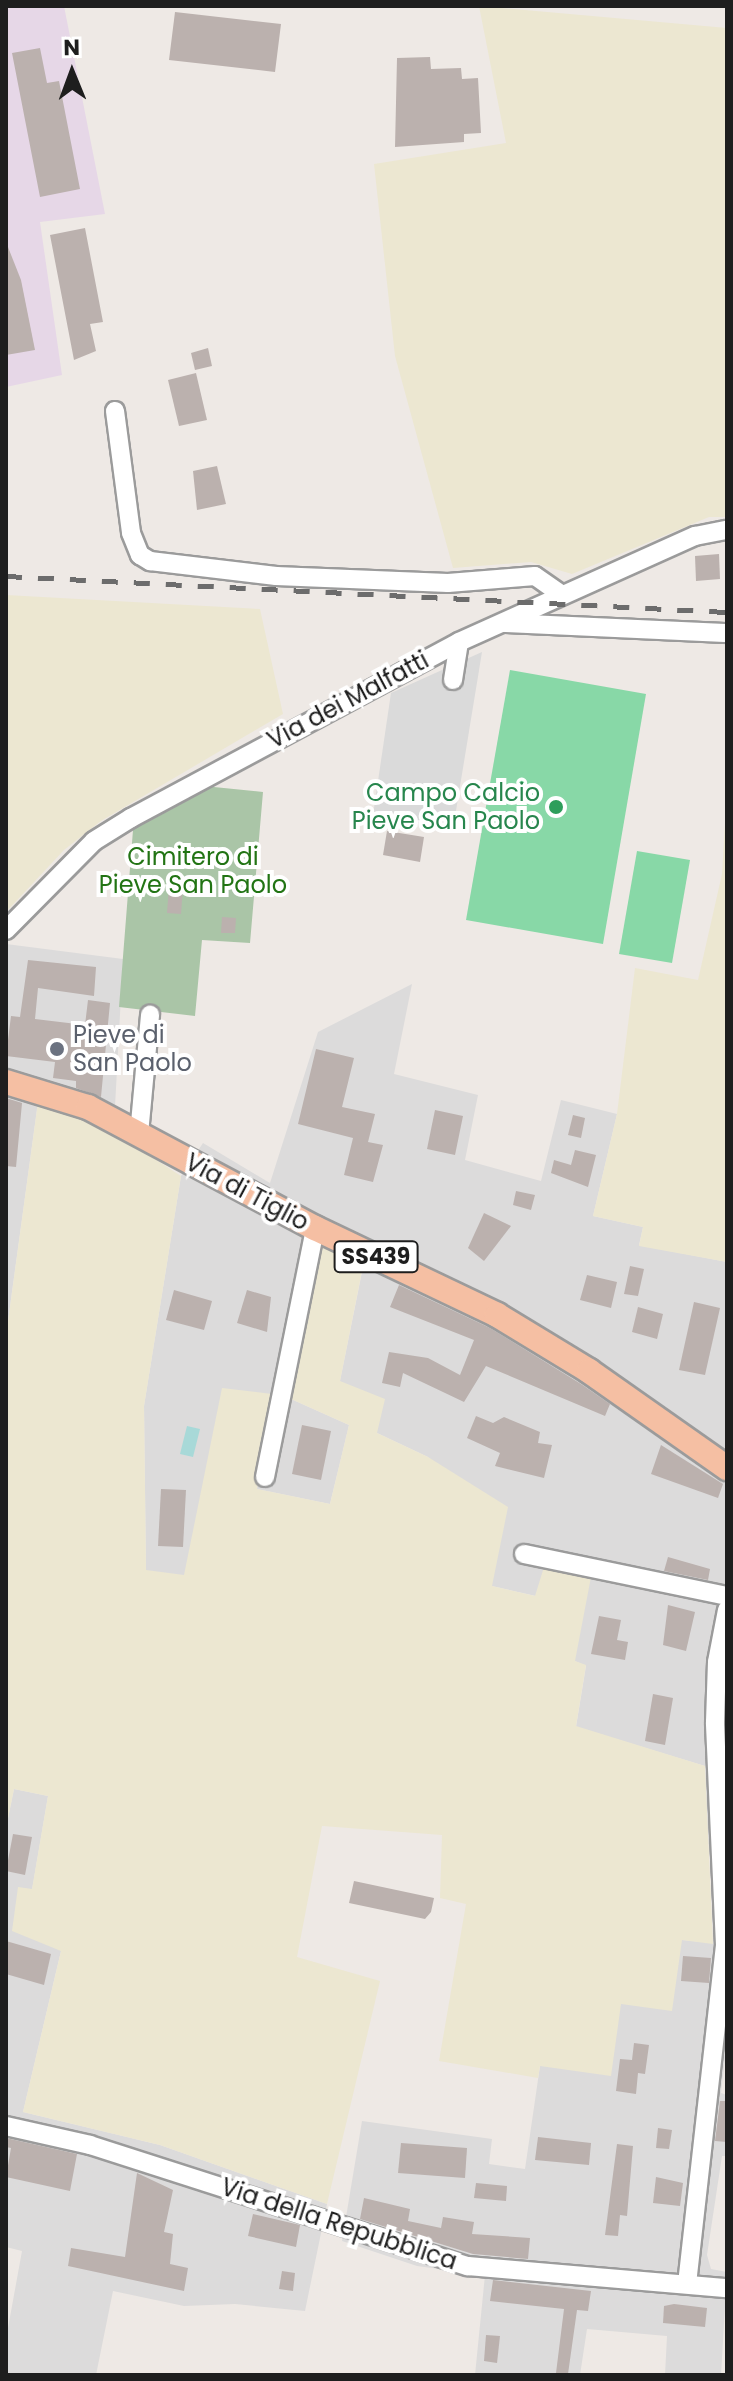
<!DOCTYPE html>
<style>
body{margin:0}
#map{position:relative;width:733px;height:2381px;overflow:hidden;background:#eee9e5;font-family:Poppins,sans-serif}
div>[style]{position:absolute}
.residential>*{inset:0;background:#dcdbdb}
.industrial>*{inset:0;background:#e6d7e7}
.farmland>*{inset:0;background:#ece7d1}
.cemetery>*{inset:0;background:#aac5a7}
.pitch>*{inset:0;background:#88d8a7}
.parking>*{inset:0;background:#dadada}
.water>*{inset:0;background:#a8d9d8}
.building>*{inset:0;background:#bbb1ae}
.roads{filter:drop-shadow(2px 0 #9b9b9b) drop-shadow(-2px 0 #9b9b9b) drop-shadow(0 2px #9b9b9b) drop-shadow(0 -2px #9b9b9b)}
.minor>*{height:18px;margin:-9px;padding:0 9px;transform-origin:9px;border-radius:9px;background:#fff}
.major>*{height:24px;margin:-12px;padding:0 12px;transform-origin:12px;border-radius:12px;background:#f5bfa3}
.rail>*{height:5px;margin-top:-2.5px;transform-origin:0;background:repeating-linear-gradient(90deg,#6c6c6c 0 16px,transparent 0 32px)}
.dots>*{width:22px;height:22px;translate:-50% -50%;box-sizing:border-box;border:4px solid #fff;border-radius:50%}
span{translate:-50% -50%;white-space:nowrap;text-align:center;line-height:1.15;-webkit-text-stroke:8px #fff;paint-order:stroke}
.shield-label span{padding:2px 6px;background:#fff;border:2px solid;border-radius:6px;-webkit-text-stroke-width:0}
.shield-label{font-size:22px;color:#1e1e1e;font-weight:700}
.street-label{font-size:24px;color:#1e1e1e}
.leisure-label{font-size:24px;color:#27864d}
.right{translate:-100% -50%;text-align:right}
.park-label{font-size:24px;color:#227414}
.worship-label{font-size:24px;color:#5b616d}
.left{translate:0 -50%;text-align:left}
.frame{position:absolute;inset:0;border:8px solid #1e1e1e;pointer-events:none}
.north{position:absolute;left:32px;top:32px;width:80px;height:80px;-webkit-text-stroke:6px #fff;paint-order:stroke;rotate:359deg;font-size:22px;font-weight:700;line-height:32px;text-align:center;color:#1e1e1e}
.north::after{content:'';display:block;margin:auto;width:28px;height:36px;background:#1e1e1e;clip-path:polygon(50% 0,100% 100%,50% 72%,0 100%)}
</style>
<div id="map">
<div class="residential">
<div style="clip-path:polygon(6px 944px,123px 959px,115px 1107px,105px 1127px,38px 1102px,6px 1336px)"></div>
<div style="clip-path:polygon(412px 984px,394px 1074px,478px 1095px,465px 1160px,541px 1181px,561px 1100px,617px 1114px,593px 1216px,643px 1227px,639px 1245px,727px 1262px,727px 1848px,707px 1844px,705px 1766px,576px 1727px,586px 1666px,575px 1661px,536px 1596px,492px 1586px,428px 1457px,377px 1433px,340px 1381px,364px 1262px,291px 1399px,349px 1425px,330px 1504px,257px 1489px,272px 1394px,184px 1576px,146px 1571px,144px 1406px,181px 1176px,203px 1143px,270px 1183px,318px 1032px)"></div>
<div style="clip-path:polygon(14px 1789px,48px 1796px,32px 1890px,18px 1888px,61px 1951px,23px 2112px,160px 2145px,327px 2204px,305px 2311px,235px 2304px,184px 2306px,113px 2291px,96px 2375px,6px 2373px,6px 2339px,22px 2251px,6px 2247px,6px 1828px)"></div>
<div style="clip-path:polygon(727px 1882px,727px 2040px,721px 2093px,727px 2095px,727px 2156px,722px 2156px,707px 2255px,711px 2269px,727px 2272px,721px 2375px,665px 2375px,667px 2336px,587px 2329px,580px 2375px,475px 2375px,485px 2275px,417px 2266px,342px 2241px,362px 2121px,492px 2139px,489px 2164px,525px 2169px,540px 2066px,621px 2004px,682px 1940px,713px 1943px,711px 1883px)"></div>
</div>
<div class="industrial">
<div style="clip-path:polygon(6px 6px,64px 6px,105px 214px,40px 222px,62px 375px,6px 387px)"></div>
</div>
<div class="farmland">
<div style="clip-path:polygon(479px 6px,727px 28px,727px 517px,709px 517px,572px 574px,531px 562px,453px 568px,395px 356px,374px 164px,506px 143px)"></div>
<div style="clip-path:polygon(6px 595px,260px 609px,283px 714px,101px 821px,64px 850px,6px 912px)"></div>
<div style="clip-path:polygon(727px 789px,727px 1262px,639px 1246px,643px 1227px,593px 1216px,617px 1114px,635px 968px,698px 980px,722px 874px)"></div>
<div style="clip-path:polygon(38px 1102px,105px 1127px,181px 1176px,144px 1406px,146px 1570px,184px 1575px,222px 1388px,272px 1394px,257px 1489px,330px 1504px,349px 1425px,291px 1399px,318px 1242px,364px 1261px,340px 1381px,385px 1399px,377px 1433px,428px 1457px,508px 1507px,492px 1586px,535px 1596px,544px 1567px,591px 1577px,575px 1661px,586px 1665px,576px 1726px,705px 1766px,713px 1944px,682px 1940px,672px 2011px,621px 2004px,611px 2076px,540px 2066px,538px 2078px,439px 2061px,466px 1904px,440px 1898px,442px 1835px,322px 1826px,297px 1957px,380px 1981px,327px 2204px,160px 2145px,23px 2112px,61px 1951px,12px 1931px,18px 1887px,32px 1889px,48px 1796px,14px 1789px,6px 1828px,6px 1336px)"></div>
</div>
<div class="cemetery">
<div style="clip-path:polygon(204px 786px,263px 792px,250px 943px,202px 940px,195px 1016px,119px 1007px,133px 830px)"></div>
</div>
<div class="pitch">
<div style="clip-path:polygon(510px 670px,646px 694px,603px 944px,466px 920px)"></div>
<div style="clip-path:polygon(637px 851px,690px 860px,672px 963px,619px 954px)"></div>
</div>
<div class="parking">
<div style="clip-path:polygon(482px 652px,453px 829px,373px 815px,391px 693px)"></div>
</div>
<div class="water">
<div style="clip-path:polygon(187px 1426px,200px 1429px,193px 1457px,180px 1454px)"></div>
</div>
<div class="building">
<div style="clip-path:polygon(175px 12px,281px 24px,275px 72px,169px 60px)"></div>
<div style="clip-path:polygon(40px 48px,47px 83px,59px 81px,80px 189px,40px 197px,12px 53px)"></div>
<div style="clip-path:polygon(430px 57px,431px 69px,461px 68px,462px 79px,478px 78px,481px 133px,464px 134px,464px 142px,395px 147px,397px 58px)"></div>
<div style="clip-path:polygon(85px 228px,103px 322px,90px 324px,96px 351px,74px 360px,50px 235px)"></div>
<div style="clip-path:polygon(6px 242px,21px 280px,35px 350px,6px 355px)"></div>
<div style="clip-path:polygon(208px 348px,212px 366px,195px 370px,191px 353px)"></div>
<div style="clip-path:polygon(196px 373px,207px 420px,179px 426px,168px 380px)"></div>
<div style="clip-path:polygon(217px 466px,226px 504px,197px 510px,193px 471px)"></div>
<div style="clip-path:polygon(719px 554px,720px 579px,696px 581px,695px 556px)"></div>
<div style="clip-path:polygon(387px 831px,424px 837px,420px 862px,383px 855px)"></div>
<div style="clip-path:polygon(169px 887px,183px 887px,181px 914px,167px 913px)"></div>
<div style="clip-path:polygon(222px 917px,236px 918px,235px 933px,221px 933px)"></div>
<div style="clip-path:polygon(28px 960px,96px 967px,94px 996px,38px 988px,35px 1019px,85px 1025px,88px 1000px,110px 1003px,101px 1097px,76px 1088px,76px 1081px,53px 1078px,55px 1062px,6px 1056px,11px 1016px,20px 1017px)"></div>
<div style="clip-path:polygon(316px 1049px,354px 1058px,342px 1107px,375px 1114px,368px 1142px,383px 1145px,373px 1182px,344px 1175px,353px 1138px,298px 1124px)"></div>
<div style="clip-path:polygon(6px 1098px,22px 1103px,16px 1167px,6px 1166px)"></div>
<div style="clip-path:polygon(435px 1110px,463px 1116px,455px 1155px,427px 1149px)"></div>
<div style="clip-path:polygon(573px 1115px,585px 1118px,581px 1138px,568px 1135px)"></div>
<div style="clip-path:polygon(575px 1150px,596px 1155px,588px 1187px,551px 1173px,554px 1160px,571px 1165px)"></div>
<div style="clip-path:polygon(516px 1191px,535px 1195px,531px 1210px,513px 1205px)"></div>
<div style="clip-path:polygon(484px 1213px,511px 1226px,484px 1261px,468px 1248px)"></div>
<div style="clip-path:polygon(630px 1266px,644px 1269px,638px 1296px,624px 1294px)"></div>
<div style="clip-path:polygon(587px 1275px,617px 1282px,611px 1308px,580px 1300px)"></div>
<div style="clip-path:polygon(399px 1285px,490px 1328px,581px 1384px,610px 1404px,605px 1416px,486px 1366px,464px 1402px,403px 1373px,400px 1387px,382px 1383px,389px 1352px,428px 1358px,460px 1375px,474px 1340px,390px 1307px)"></div>
<div style="clip-path:polygon(174px 1290px,212px 1301px,204px 1330px,166px 1320px)"></div>
<div style="clip-path:polygon(247px 1290px,271px 1297px,267px 1332px,237px 1323px)"></div>
<div style="clip-path:polygon(694px 1302px,720px 1308px,705px 1375px,679px 1370px)"></div>
<div style="clip-path:polygon(638px 1307px,663px 1314px,657px 1339px,632px 1332px)"></div>
<div style="clip-path:polygon(476px 1416px,493px 1423px,504px 1417px,540px 1432px,538px 1443px,552px 1445px,544px 1478px,495px 1466px,500px 1453px,467px 1438px)"></div>
<div style="clip-path:polygon(302px 1425px,331px 1431px,321px 1480px,292px 1474px)"></div>
<div style="clip-path:polygon(661px 1445px,723px 1484px,718px 1498px,651px 1474px)"></div>
<div style="clip-path:polygon(161px 1489px,186px 1490px,183px 1547px,158px 1546px)"></div>
<div style="clip-path:polygon(668px 1557px,710px 1569px,708px 1580px,664px 1571px)"></div>
<div style="clip-path:polygon(668px 1605px,695px 1612px,686px 1651px,663px 1645px)"></div>
<div style="clip-path:polygon(599px 1616px,621px 1620px,617px 1640px,628px 1642px,625px 1660px,591px 1654px)"></div>
<div style="clip-path:polygon(653px 1694px,673px 1698px,665px 1745px,645px 1741px)"></div>
<div style="clip-path:polygon(13px 1834px,32px 1837px,25px 1875px,6px 1871px)"></div>
<div style="clip-path:polygon(354px 1881px,434px 1898px,431px 1912px,425px 1919px,349px 1903px)"></div>
<div style="clip-path:polygon(6px 1941px,51px 1954px,44px 1985px,6px 1974px)"></div>
<div style="clip-path:polygon(683px 1956px,711px 1958px,709px 1983px,681px 1981px)"></div>
<div style="clip-path:polygon(634px 2043px,649px 2045px,645px 2074px,638px 2073px,636px 2094px,616px 2091px,620px 2059px,632px 2060px)"></div>
<div style="clip-path:polygon(720px 2101px,727px 2101px,727px 2142px,715px 2141px)"></div>
<div style="clip-path:polygon(658px 2128px,672px 2130px,669px 2149px,656px 2148px)"></div>
<div style="clip-path:polygon(538px 2137px,591px 2143px,589px 2165px,535px 2160px)"></div>
<div style="clip-path:polygon(6px 2138px,77px 2154px,70px 2191px,6px 2177px,11px 2148px,6px 2147px)"></div>
<div style="clip-path:polygon(401px 2143px,467px 2148px,465px 2178px,398px 2173px)"></div>
<div style="clip-path:polygon(617px 2144px,633px 2146px,627px 2216px,620px 2215px,618px 2236px,605px 2235px)"></div>
<div style="clip-path:polygon(137px 2173px,173px 2190px,164px 2232px,173px 2234px,170px 2264px,188px 2268px,184px 2291px,68px 2266px,71px 2248px,125px 2257px)"></div>
<div style="clip-path:polygon(656px 2177px,683px 2183px,680px 2206px,653px 2203px)"></div>
<div style="clip-path:polygon(476px 2183px,507px 2186px,506px 2201px,474px 2198px)"></div>
<div style="clip-path:polygon(364px 2198px,410px 2209px,408px 2221px,441px 2228px,443px 2217px,474px 2222px,472px 2234px,530px 2238px,528px 2259px,473px 2254px,360px 2219px)"></div>
<div style="clip-path:polygon(253px 2214px,300px 2225px,296px 2247px,248px 2236px)"></div>
<div style="clip-path:polygon(282px 2271px,295px 2273px,293px 2291px,279px 2289px)"></div>
<div style="clip-path:polygon(493px 2280px,591px 2291px,588px 2311px,577px 2310px,568px 2374px,556px 2373px,564px 2309px,490px 2301px)"></div>
<div style="clip-path:polygon(674px 2304px,707px 2308px,705px 2327px,663px 2323px,664px 2306px)"></div>
<div style="clip-path:polygon(486px 2335px,500px 2336px,497px 2363px,484px 2361px)"></div>
</div>
<div class="roads">
<div class="minor">
<div style="left:115px;top:411px;width:123px;rotate:82.5deg"></div>
<div style="left:131px;top:533px;width:24px;rotate:68deg"></div>
<div style="left:140px;top:555px;width:12px;rotate:31deg"></div>
<div style="left:150px;top:561px;width:127px;rotate:6.8deg"></div>
<div style="left:276px;top:576px;width:172px;rotate:2.3deg"></div>
<div style="left:448px;top:583px;width:87px;rotate:-4.6deg"></div>
<div style="left:535px;top:576px;width:32px;rotate:35deg"></div>
<div style="left:504px;top:623px;width:223px;rotate:2.6deg"></div>
<div style="left:453px;top:680px;width:38px;rotate:-81deg"></div>
<div style="left:6px;top:930px;width:125px;rotate:-45.3deg"></div>
<div style="left:94px;top:841px;width:44px;rotate:-31.9deg"></div>
<div style="left:131px;top:818px;width:372px;rotate:-28.2deg"></div>
<div style="left:459px;top:642px;width:259px;rotate:-24.2deg"></div>
<div style="left:695px;top:536px;width:33px;rotate:-11deg"></div>
<div style="left:139px;top:1134px;width:120px;rotate:-84.7deg"></div>
<div style="left:265px;top:1477px;width:254px;rotate:-78.6deg"></div>
<div style="left:524px;top:1554px;width:207px;rotate:11.7deg"></div>
<div style="left:6px;top:2126px;width:86px;rotate:12.7deg"></div>
<div style="left:90px;top:2145px;width:397px;rotate:17.8deg"></div>
<div style="left:468px;top:2266px;width:260px;rotate:4.9deg"></div>
<div style="left:687px;top:2284px;width:341px;rotate:-83.6deg"></div>
<div style="left:725px;top:1945px;width:223px;rotate:-92.6deg"></div>
<div style="left:715px;top:1722px;width:60px;rotate:-88.1deg"></div>
<div style="left:717px;top:1662px;width:53px;rotate:-79.1deg"></div>
</div>
<div class="major">
<div style="left:6px;top:1082px;width:86px;rotate:17deg"></div>
<div style="left:88px;top:1107px;width:257px;rotate:28.1deg"></div>
<div style="left:315px;top:1228px;width:202px;rotate:25.5deg"></div>
<div style="left:497px;top:1315px;width:108px;rotate:31.3deg"></div>
<div style="left:589px;top:1371px;width:169px;rotate:35.1deg"></div>
</div>
</div>
<div class="rail">
<div style="left:6px;top:576px;width:722px;rotate:2.86deg"></div>
</div>
<div class="dots">
<div style="left:556px;top:807px;background:#2e9e5b"></div>
<div style="left:57px;top:1049px;background:#6b7280"></div>
</div>
<div class="shield-label">
<span style="left:376px;top:1257px">SS439</span>
</div>
<div class="street-label">
<span style="left:348px;top:700px;rotate:-28deg">Via dei Malfatti</span>
<span style="left:247px;top:1192px;rotate:28deg">Via di Tiglio</span>
<span style="left:339px;top:2224px;rotate:18deg">Via della Repubblica</span>
</div>
<div class="leisure-label">
<span class="right" style="left:540px;top:807px">Campo Calcio<br>Pieve San Paolo</span>
</div>
<div class="park-label">
<span style="left:193px;top:871px">Cimitero di<br>Pieve San Paolo</span>
</div>
<div class="worship-label">
<span class="left" style="left:73px;top:1049px">Pieve di<br>San Paolo</span>
</div>
<div class="frame"></div>
<div class="north">N</div>
</div>
